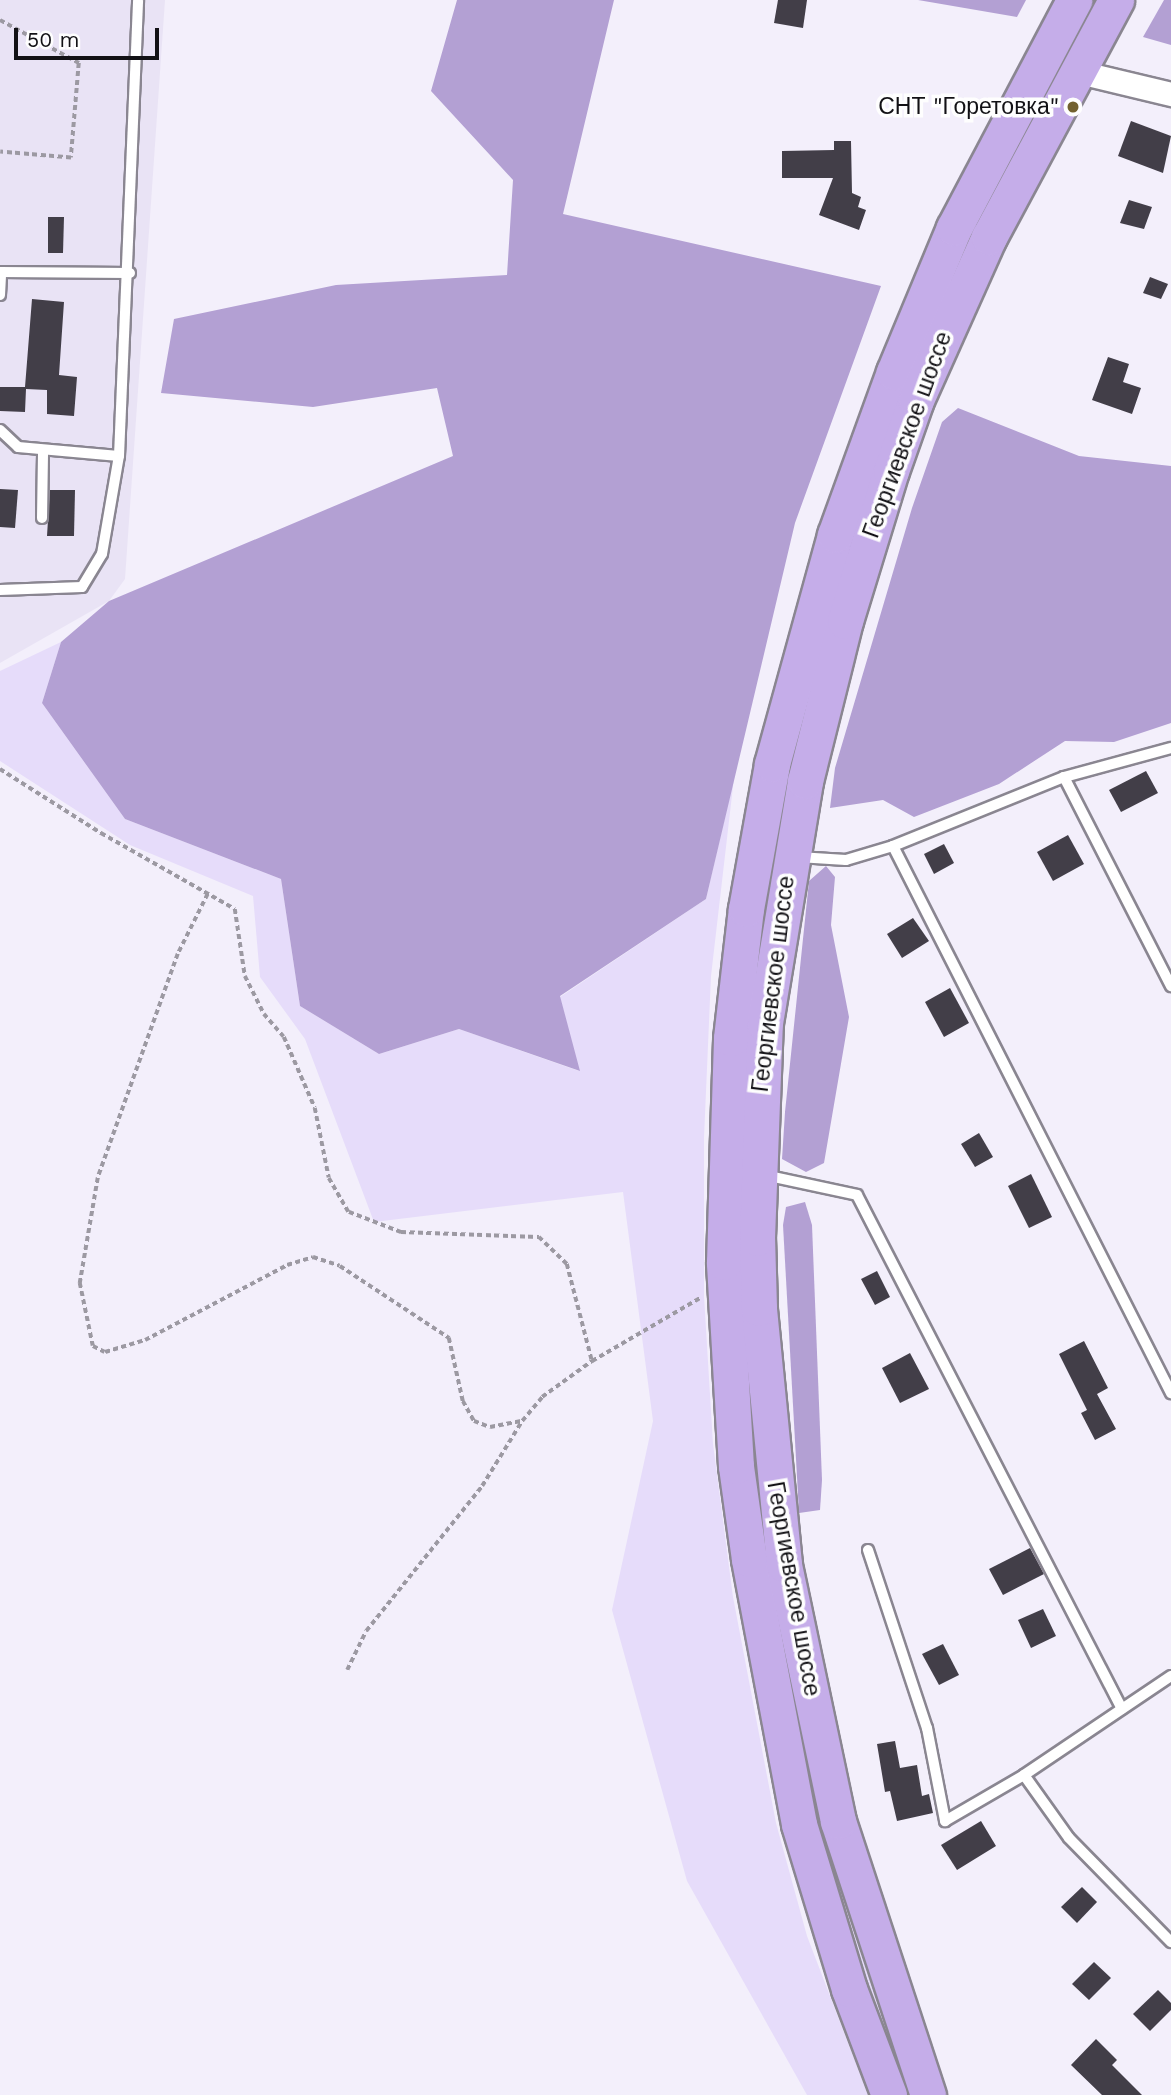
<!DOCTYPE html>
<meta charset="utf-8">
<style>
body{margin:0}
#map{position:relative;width:1171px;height:2095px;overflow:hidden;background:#f3effb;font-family:"Work Sans",sans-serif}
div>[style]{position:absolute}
.built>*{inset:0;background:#e9e3f5}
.green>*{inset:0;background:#e6dcfa}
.forest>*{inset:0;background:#b3a0d3}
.building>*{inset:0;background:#423e48}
.path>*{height:3.5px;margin-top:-1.75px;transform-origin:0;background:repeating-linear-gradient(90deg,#9c99a2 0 5px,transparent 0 8.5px)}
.roads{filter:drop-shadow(2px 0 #8a8691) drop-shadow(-2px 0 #8a8691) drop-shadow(0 2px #8a8691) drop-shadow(0 -2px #8a8691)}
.lane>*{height:10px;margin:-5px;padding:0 5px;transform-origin:5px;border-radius:5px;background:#fff}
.street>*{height:23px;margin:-11.5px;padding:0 11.5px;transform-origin:11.5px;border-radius:11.5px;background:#fff}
.primary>*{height:35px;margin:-17.5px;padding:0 17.5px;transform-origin:17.5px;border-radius:17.5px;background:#c5ade9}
.dots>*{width:19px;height:19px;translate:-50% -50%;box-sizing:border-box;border:4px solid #fefefe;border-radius:50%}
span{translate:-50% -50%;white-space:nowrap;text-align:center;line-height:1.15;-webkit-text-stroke:7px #fefefe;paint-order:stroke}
.poi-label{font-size:23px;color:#121115}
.right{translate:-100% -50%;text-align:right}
.street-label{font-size:23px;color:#121115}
.scale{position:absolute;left:14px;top:28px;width:145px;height:32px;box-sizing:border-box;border:4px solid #121115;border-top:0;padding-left:9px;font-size:21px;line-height:24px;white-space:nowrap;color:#121115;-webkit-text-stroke:5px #fefefe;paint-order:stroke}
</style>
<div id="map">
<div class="built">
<div style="clip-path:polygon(0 0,165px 0,125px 579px,109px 601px,0 663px)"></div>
</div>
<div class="green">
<div style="clip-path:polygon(61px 642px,42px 703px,125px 819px,281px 879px,300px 1006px,379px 1054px,459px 1029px,579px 1071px,560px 997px,706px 899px,734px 778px,711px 976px,704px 1138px,704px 1296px,713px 1444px,733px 1597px,776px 1823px,807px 1936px,868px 2095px,807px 2095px,687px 1881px,612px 1610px,653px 1421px,623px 1192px,374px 1222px,305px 1039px,260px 977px,253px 896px,130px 845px,0 761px,0 671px)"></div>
<div style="clip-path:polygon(743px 1307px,762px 1461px,916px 2095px,906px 2095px,895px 2065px,815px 1822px,764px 1559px)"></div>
</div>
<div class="forest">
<div style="clip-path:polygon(457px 0,614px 0,563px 214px,881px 286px,795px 523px,706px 899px,560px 996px,580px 1071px,459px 1029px,379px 1054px,300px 1006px,281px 879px,125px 819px,42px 703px,61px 642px,109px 601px,453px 456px,437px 388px,313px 407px,161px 393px,174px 319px,336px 285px,507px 275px,513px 180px,431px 91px)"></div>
<div style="clip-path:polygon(918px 0,1026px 0,1017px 17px)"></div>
<div style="clip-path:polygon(1164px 0,1171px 0,1171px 45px,1143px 37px)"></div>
<div style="clip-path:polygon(958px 408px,1079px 456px,1171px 466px,1171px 723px,1114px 742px,1065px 741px,999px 784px,914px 817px,883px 800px,830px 808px,835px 768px,912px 508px,942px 422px)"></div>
<div style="clip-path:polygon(826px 866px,835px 877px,831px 925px,849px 1017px,824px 1163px,806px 1172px,782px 1159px,785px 1112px,809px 881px)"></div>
<div style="clip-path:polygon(805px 1202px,812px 1225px,822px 1480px,820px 1510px,799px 1513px,783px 1225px,786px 1207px)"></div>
</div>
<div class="building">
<div style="clip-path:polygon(778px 0,807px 0,803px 28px,774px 23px)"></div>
<div style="clip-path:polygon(1131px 121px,1171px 136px,1163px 173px,1118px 156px)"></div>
<div style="clip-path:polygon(834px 141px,851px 141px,852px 193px,861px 197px,858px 207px,866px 210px,859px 230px,819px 215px,833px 178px,782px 178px,782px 151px,834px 150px)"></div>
<div style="clip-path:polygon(1129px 200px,1152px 207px,1144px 229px,1120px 223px)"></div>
<div style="clip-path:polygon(48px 217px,64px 217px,63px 253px,48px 253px)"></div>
<div style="clip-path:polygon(1150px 277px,1168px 284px,1161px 299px,1143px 293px)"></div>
<div style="clip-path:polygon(32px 299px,64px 302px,59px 375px,77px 377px,74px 416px,47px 414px,47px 390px,26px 389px,25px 412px,0 411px,0 387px,25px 387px)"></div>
<div style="clip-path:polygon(1108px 357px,1129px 364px,1123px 382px,1141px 388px,1132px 414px,1092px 400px)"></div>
<div style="clip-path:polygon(0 489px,18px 490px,15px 528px,0 527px)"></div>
<div style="clip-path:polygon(50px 490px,75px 490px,74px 536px,47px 536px)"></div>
<div style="clip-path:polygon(1146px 771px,1158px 793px,1121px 812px,1109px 790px)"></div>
<div style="clip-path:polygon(1068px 835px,1084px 864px,1053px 881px,1037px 852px)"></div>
<div style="clip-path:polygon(944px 844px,954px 863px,934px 874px,924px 854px)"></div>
<div style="clip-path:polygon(913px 918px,929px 941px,902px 958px,887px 934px)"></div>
<div style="clip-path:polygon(950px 988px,969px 1023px,944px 1037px,925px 1002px)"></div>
<div style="clip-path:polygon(979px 1133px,993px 1157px,975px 1167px,961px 1144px)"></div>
<div style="clip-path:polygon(1031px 1174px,1052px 1217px,1029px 1228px,1008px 1186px)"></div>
<div style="clip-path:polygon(877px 1271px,890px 1297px,875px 1305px,861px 1279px)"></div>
<div style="clip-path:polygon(1084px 1341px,1108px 1388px,1097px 1394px,1116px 1429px,1095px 1440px,1081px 1413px,1087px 1410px,1059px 1354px)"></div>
<div style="clip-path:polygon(910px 1353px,929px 1389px,900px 1403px,882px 1368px)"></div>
<div style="clip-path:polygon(1030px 1548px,1044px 1574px,1003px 1595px,989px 1569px)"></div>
<div style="clip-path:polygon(1043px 1609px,1056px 1636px,1031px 1648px,1018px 1620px)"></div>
<div style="clip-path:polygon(943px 1644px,959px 1675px,939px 1685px,922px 1654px)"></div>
<div style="clip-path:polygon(895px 1741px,900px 1768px,917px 1765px,922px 1796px,929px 1794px,933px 1813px,897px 1821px,890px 1791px,885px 1792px,877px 1744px)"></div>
<div style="clip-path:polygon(981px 1821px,996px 1846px,957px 1870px,941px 1845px)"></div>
<div style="clip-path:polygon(1082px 1887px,1097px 1902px,1077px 1923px,1061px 1907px)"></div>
<div style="clip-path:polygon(1094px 1962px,1111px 1978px,1089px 2000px,1072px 1984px)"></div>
<div style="clip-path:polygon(1158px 1990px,1171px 2003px,1171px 2010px,1150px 2031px,1133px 2014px)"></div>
<div style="clip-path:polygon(1096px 2039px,1117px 2060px,1112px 2065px,1142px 2095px,1102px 2095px,1071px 2065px)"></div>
</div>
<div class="path">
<div style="left:0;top:20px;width:90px;rotate:28.6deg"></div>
<div style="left:79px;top:63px;width:95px;rotate:94.8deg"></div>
<div style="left:71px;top:158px;width:71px;rotate:-175.2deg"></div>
<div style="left:0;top:769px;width:120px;rotate:32.4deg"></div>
<div style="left:101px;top:833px;width:154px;rotate:29.6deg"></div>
<div style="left:235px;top:909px;width:68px;rotate:81.5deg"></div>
<div style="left:245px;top:976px;width:42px;rotate:63.4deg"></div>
<div style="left:264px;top:1014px;width:30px;rotate:49deg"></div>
<div style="left:284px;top:1037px;width:77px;rotate:66.4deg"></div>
<div style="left:315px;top:1108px;width:71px;rotate:78.7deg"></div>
<div style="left:329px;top:1178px;width:39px;rotate:60deg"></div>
<div style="left:349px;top:1212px;width:56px;rotate:21deg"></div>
<div style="left:401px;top:1232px;width:138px;rotate:2.1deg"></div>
<div style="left:539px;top:1237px;width:39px;rotate:44deg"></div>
<div style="left:567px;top:1264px;width:100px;rotate:75.5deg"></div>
<div style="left:592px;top:1361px;width:125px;rotate:-30.3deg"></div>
<div style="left:208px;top:894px;width:67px;rotate:116.6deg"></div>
<div style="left:178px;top:954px;width:238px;rotate:109.7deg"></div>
<div style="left:98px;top:1178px;width:107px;rotate:99.7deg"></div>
<div style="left:80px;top:1283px;width:64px;rotate:78.3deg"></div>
<div style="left:93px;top:1346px;width:13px;rotate:27deg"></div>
<div style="left:105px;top:1352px;width:42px;rotate:-16.7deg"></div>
<div style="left:145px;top:1340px;width:161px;rotate:-27.8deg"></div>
<div style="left:287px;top:1265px;width:27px;rotate:-17deg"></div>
<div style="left:313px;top:1257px;width:28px;rotate:18deg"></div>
<div style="left:340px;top:1266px;width:131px;rotate:33.4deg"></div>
<div style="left:449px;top:1338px;width:65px;rotate:77.5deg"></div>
<div style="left:463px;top:1401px;width:23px;rotate:61deg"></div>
<div style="left:474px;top:1421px;width:17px;rotate:21deg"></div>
<div style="left:490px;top:1427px;width:33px;rotate:-11deg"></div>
<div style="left:347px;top:1670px;width:43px;rotate:-64deg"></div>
<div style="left:366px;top:1631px;width:186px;rotate:-51.3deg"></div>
<div style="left:482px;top:1486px;width:76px;rotate:-58.4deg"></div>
<div style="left:522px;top:1421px;width:31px;rotate:-50deg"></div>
<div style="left:542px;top:1397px;width:62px;rotate:-35.8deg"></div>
</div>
<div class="roads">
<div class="lane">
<div style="left:0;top:272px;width:130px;rotate:0.4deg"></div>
<div style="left:0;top:295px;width:20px;rotate:-87deg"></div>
<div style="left:0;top:430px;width:25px;rotate:43deg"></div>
<div style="left:18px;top:447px;width:101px;rotate:5.1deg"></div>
<div style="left:42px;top:518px;width:66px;rotate:-89.1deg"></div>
<div style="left:0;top:590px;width:82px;rotate:-2.1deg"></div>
<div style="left:82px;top:587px;width:39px;rotate:-59deg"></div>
<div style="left:102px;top:554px;width:99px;rotate:-80.2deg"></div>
<div style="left:119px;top:456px;width:456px;rotate:-87.6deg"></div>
<div style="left:1064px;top:777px;width:235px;rotate:62.9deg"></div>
<div style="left:893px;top:846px;width:614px;rotate:63.06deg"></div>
<div style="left:798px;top:857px;width:48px;rotate:3.6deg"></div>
<div style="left:846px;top:860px;width:49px;rotate:-16.6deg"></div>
<div style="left:893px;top:846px;width:184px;rotate:-22deg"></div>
<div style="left:1064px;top:777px;width:111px;rotate:-15.2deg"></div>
<div style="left:764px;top:1175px;width:95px;rotate:12.1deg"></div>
<div style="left:857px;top:1195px;width:578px;rotate:62.73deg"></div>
<div style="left:868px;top:1550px;width:188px;rotate:71.7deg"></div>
<div style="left:927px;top:1728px;width:95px;rotate:79deg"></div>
<div style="left:945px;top:1821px;width:91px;rotate:-30.2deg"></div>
<div style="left:1024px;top:1775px;width:177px;rotate:-34deg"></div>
<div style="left:1024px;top:1775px;width:77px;rotate:54.5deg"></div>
<div style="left:1069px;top:1838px;width:146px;rotate:45.6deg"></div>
</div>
<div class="street">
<div style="left:1075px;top:71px;width:99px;rotate:13.5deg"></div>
</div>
<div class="primary">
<div style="left:889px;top:2095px;width:113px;rotate:-110.7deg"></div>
<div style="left:849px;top:1989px;width:172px;rotate:-106.9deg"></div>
<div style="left:799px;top:1824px;width:270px;rotate:-100.7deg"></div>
<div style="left:749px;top:1559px;width:94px;rotate:-98deg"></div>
<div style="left:736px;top:1466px;width:204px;rotate:-93.4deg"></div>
<div style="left:724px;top:1262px;width:224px;rotate:-88.2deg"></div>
<div style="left:731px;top:1038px;width:130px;rotate:-83.4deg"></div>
<div style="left:746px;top:909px;width:147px;rotate:-79.8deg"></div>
<div style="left:772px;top:764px;width:238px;rotate:-74.6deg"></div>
<div style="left:835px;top:535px;width:173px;rotate:-70.1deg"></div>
<div style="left:894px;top:372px;width:156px;rotate:-67.4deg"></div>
<div style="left:954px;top:228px;width:258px;rotate:-62.2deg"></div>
<div style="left:928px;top:2095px;width:288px;rotate:-108.2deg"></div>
<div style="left:838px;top:1821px;width:263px;rotate:-101.9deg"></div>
<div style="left:784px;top:1564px;width:257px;rotate:-95.6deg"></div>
<div style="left:759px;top:1308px;width:70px;rotate:-91.6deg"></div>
<div style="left:757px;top:1238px;width:215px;rotate:-87.9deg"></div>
<div style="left:765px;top:1023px;width:245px;rotate:-80.6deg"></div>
<div style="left:805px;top:781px;width:165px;rotate:-76deg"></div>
<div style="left:845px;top:621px;width:157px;rotate:-73deg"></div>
<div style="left:891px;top:471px;width:75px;rotate:-70.6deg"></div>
<div style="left:916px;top:400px;width:179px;rotate:-65.9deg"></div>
<div style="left:989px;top:237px;width:269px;rotate:-61.8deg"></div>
</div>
</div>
<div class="dots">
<div style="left:1073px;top:107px;background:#72612f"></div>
</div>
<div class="poi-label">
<span class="right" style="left:1059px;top:107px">СНТ "Горетовка"</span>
</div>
<div class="street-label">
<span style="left:908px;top:435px;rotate:-70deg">Георгиевское шоссе</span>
<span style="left:774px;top:984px;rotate:-83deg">Георгиевское шоссе</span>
<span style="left:793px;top:1589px;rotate:80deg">Георгиевское шоссе</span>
</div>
<div class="scale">50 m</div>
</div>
